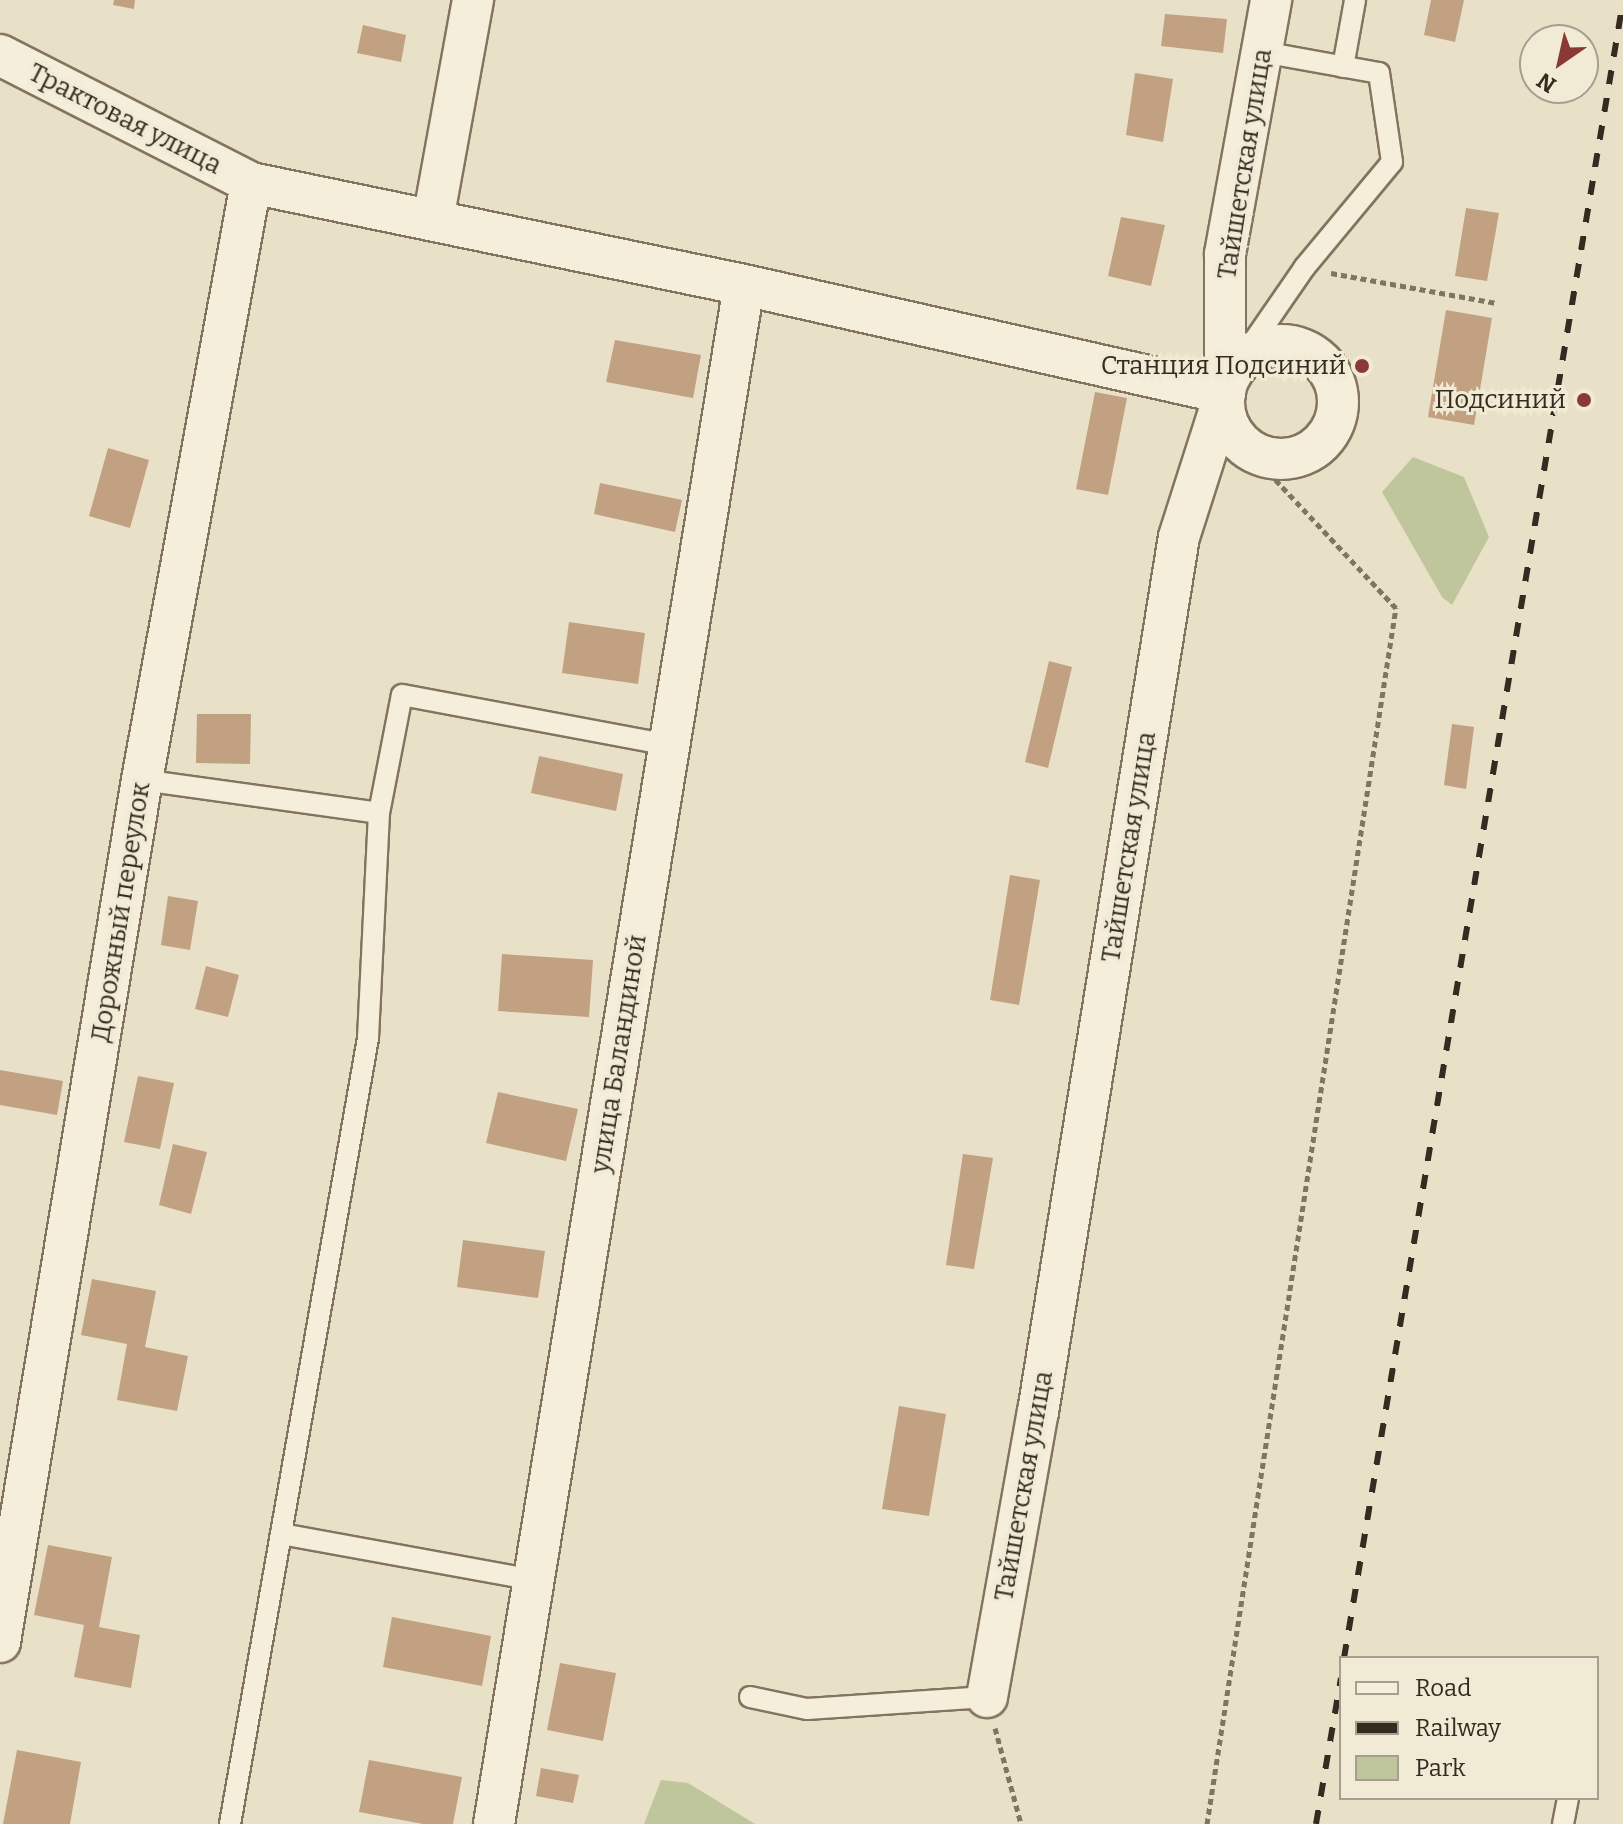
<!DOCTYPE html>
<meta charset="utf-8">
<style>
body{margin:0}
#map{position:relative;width:1623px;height:1824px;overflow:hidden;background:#e9e1c7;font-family:Bitter,serif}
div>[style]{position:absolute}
.green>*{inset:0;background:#bfc69c}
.building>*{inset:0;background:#c2a082}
.path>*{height:5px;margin-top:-2.5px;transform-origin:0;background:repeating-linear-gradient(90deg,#83745f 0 6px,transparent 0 10px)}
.roads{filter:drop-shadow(2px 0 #83745f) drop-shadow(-2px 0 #83745f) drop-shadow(0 2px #83745f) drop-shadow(0 -2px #83745f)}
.service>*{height:20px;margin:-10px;padding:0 10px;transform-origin:10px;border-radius:10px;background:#f5eeda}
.minor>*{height:40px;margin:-20px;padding:0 20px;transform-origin:20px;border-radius:20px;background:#f5eeda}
.minor>.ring{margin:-20px;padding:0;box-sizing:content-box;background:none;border:40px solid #f5eeda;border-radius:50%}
.rail>*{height:6px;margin-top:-3px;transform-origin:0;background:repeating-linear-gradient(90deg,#352b21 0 14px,transparent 0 28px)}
.dots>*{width:22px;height:22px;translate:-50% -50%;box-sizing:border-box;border:4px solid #f1ebd6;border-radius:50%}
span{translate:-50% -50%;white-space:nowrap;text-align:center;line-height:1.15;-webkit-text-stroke:6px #f1ebd6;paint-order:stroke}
.street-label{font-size:26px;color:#352b21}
.poi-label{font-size:26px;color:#352b21}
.right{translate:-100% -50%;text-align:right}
.legend{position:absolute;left:1339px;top:1656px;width:260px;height:144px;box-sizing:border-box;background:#f1ebd6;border:2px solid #a69e8e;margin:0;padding:10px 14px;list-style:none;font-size:24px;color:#352b21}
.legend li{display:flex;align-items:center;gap:16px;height:40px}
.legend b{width:40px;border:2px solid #a69e8e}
.north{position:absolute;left:1519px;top:24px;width:80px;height:80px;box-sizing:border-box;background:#f1ebd6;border:2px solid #a69e8e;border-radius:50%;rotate:214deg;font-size:22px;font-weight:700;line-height:32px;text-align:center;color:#352b21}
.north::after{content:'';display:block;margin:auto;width:28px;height:36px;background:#8a3a36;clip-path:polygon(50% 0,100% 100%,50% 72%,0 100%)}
</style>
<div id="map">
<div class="green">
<div style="clip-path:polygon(1413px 457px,1464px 477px,1489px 537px,1452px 605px,1442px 597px,1382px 492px)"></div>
<div style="clip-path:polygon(661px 1780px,688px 1783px,755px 1824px,644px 1824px)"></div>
</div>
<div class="building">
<div style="clip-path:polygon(114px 0,135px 0,134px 9px,113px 5px)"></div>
<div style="clip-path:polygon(1431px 0,1464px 0,1455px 42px,1424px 35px)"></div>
<div style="clip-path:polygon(1165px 14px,1227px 19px,1223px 53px,1161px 46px)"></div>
<div style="clip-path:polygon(363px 25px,406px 35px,401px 62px,357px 53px)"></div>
<div style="clip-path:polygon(1135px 73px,1173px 79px,1163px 142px,1126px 135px)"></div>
<div style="clip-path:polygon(1466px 208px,1499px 213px,1487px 281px,1455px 276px)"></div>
<div style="clip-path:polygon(1121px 217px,1165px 225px,1151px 286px,1108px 276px)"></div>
<div style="clip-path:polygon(1446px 310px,1492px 318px,1474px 425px,1428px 417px)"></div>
<div style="clip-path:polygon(615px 340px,701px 355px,693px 398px,606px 382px)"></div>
<div style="clip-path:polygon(1095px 392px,1127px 398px,1108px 495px,1076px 489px)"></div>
<div style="clip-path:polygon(108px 448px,149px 460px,130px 528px,89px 516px)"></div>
<div style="clip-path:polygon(600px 483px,682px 500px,675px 532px,594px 514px)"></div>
<div style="clip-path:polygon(569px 622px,645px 633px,638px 684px,562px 673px)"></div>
<div style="clip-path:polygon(1049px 661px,1072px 667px,1048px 768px,1025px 762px)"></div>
<div style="clip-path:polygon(197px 714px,251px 714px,250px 764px,196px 763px)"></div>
<div style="clip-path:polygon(1452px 724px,1474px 727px,1466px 789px,1444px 785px)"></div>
<div style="clip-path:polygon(539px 756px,623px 774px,616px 811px,531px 793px)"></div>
<div style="clip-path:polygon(1010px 875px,1040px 880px,1019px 1005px,990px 1000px)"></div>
<div style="clip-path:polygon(168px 896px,198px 901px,190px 950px,161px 945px)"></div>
<div style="clip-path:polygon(502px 954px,593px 960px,589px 1017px,498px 1011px)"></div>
<div style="clip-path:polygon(206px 966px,239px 975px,228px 1017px,195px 1009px)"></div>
<div style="clip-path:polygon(0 1070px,63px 1081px,57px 1115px,0 1105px)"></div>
<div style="clip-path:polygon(138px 1076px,174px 1083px,160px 1149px,124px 1142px)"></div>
<div style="clip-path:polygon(498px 1092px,578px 1109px,566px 1161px,486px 1143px)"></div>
<div style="clip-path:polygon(173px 1144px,207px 1152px,191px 1214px,159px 1205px)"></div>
<div style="clip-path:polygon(963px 1154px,993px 1158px,974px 1269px,946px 1265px)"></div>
<div style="clip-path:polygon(463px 1240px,545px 1251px,538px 1298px,457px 1287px)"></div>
<div style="clip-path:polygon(92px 1279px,156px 1291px,145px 1347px,188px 1356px,177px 1411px,117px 1400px,127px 1344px,81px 1335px)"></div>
<div style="clip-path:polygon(899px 1406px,946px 1414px,929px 1516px,882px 1509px)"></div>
<div style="clip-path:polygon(48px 1545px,112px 1557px,99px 1627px,140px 1635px,131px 1688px,74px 1677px,84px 1625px,34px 1615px)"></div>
<div style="clip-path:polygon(392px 1617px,491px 1636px,482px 1686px,383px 1667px)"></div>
<div style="clip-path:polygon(560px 1663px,616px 1673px,603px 1741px,547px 1730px)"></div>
<div style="clip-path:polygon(17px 1750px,81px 1762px,70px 1824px,3px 1824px)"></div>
<div style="clip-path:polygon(369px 1760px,462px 1777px,453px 1824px,423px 1824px,359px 1812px)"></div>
<div style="clip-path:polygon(541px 1768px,579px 1775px,573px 1803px,536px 1796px)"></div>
</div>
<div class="path">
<div style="left:1331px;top:273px;width:168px;rotate:10.3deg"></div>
<div style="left:995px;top:1728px;width:99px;rotate:74.8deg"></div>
<div style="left:1207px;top:1824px;width:1231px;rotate:-81.17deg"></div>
<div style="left:1396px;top:608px;width:222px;rotate:-133.2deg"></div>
</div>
<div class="roads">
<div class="service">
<div style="left:1343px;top:67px;width:68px;rotate:-79.8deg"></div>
<div style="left:1231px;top:374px;width:129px;rotate:-55.4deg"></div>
<div style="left:1304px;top:268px;width:138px;rotate:-50.3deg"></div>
<div style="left:1392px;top:162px;width:90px;rotate:-98.3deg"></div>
<div style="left:1379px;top:73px;width:119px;rotate:-169.8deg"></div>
<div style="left:142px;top:780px;width:239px;rotate:7.9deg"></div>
<div style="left:281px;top:1534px;width:257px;rotate:10.3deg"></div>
<div style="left:750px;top:1697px;width:58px;rotate:11.9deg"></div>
<div style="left:807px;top:1709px;width:180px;rotate:-3.8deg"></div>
<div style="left:230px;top:1824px;width:798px;rotate:-80.04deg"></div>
<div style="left:368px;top:1038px;width:225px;rotate:-87.2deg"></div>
<div style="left:379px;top:813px;width:120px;rotate:-79deg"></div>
<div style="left:402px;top:695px;width:272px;rotate:10.6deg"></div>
<div style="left:1563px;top:1824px;width:26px;rotate:-79deg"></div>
</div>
<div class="minor">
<div style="left:0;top:55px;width:282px;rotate:27deg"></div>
<div style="left:251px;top:183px;width:503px;rotate:11.69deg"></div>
<div style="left:744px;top:285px;width:493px;rotate:12.7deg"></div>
<div style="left:433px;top:220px;width:224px;rotate:-79.7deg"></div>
<div class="ring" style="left:1224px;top:345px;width:74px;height:74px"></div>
<div style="left:0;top:1642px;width:874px;rotate:-80.65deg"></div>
<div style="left:142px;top:780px;width:607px;rotate:-79.65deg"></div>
<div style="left:987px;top:1697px;width:290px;rotate:-79.9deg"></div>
<div style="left:1038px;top:1412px;width:886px;rotate:-80.85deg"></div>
<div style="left:1179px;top:537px;width:151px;rotate:-72.3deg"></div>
<div style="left:1225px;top:393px;width:139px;rotate:-90deg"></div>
<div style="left:1225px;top:254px;width:258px;rotate:-79.7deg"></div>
<div style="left:494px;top:1824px;width:1559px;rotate:-80.77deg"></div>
</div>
</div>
<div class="rail">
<div style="left:1344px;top:1658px;width:1679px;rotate:-80.44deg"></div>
<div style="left:1316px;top:1824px;width:148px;rotate:-80.3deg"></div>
</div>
<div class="dots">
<div style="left:1362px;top:366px;background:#8a3a36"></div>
<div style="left:1584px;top:400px;background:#8a3a36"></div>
</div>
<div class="street-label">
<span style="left:125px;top:119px;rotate:27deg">Трактовая улица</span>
<span style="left:1245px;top:164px;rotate:-81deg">Тайшетская улица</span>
<span style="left:1129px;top:847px;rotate:-81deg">Тайшетская улица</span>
<span style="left:121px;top:912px;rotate:-81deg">Дорожный переулок</span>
<span style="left:619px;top:1054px;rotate:-81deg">улица Баландиной</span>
<span style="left:1024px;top:1486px;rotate:-80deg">Тайшетская улица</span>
</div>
<div class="poi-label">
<span class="right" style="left:1346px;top:366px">Станция Подсиний</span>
<span class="right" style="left:1566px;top:400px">Подсиний</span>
</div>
<ul class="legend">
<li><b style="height:10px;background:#f5eeda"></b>Road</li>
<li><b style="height:10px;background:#352b21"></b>Railway</li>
<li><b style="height:22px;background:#bfc69c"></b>Park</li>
</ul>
<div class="north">N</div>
</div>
